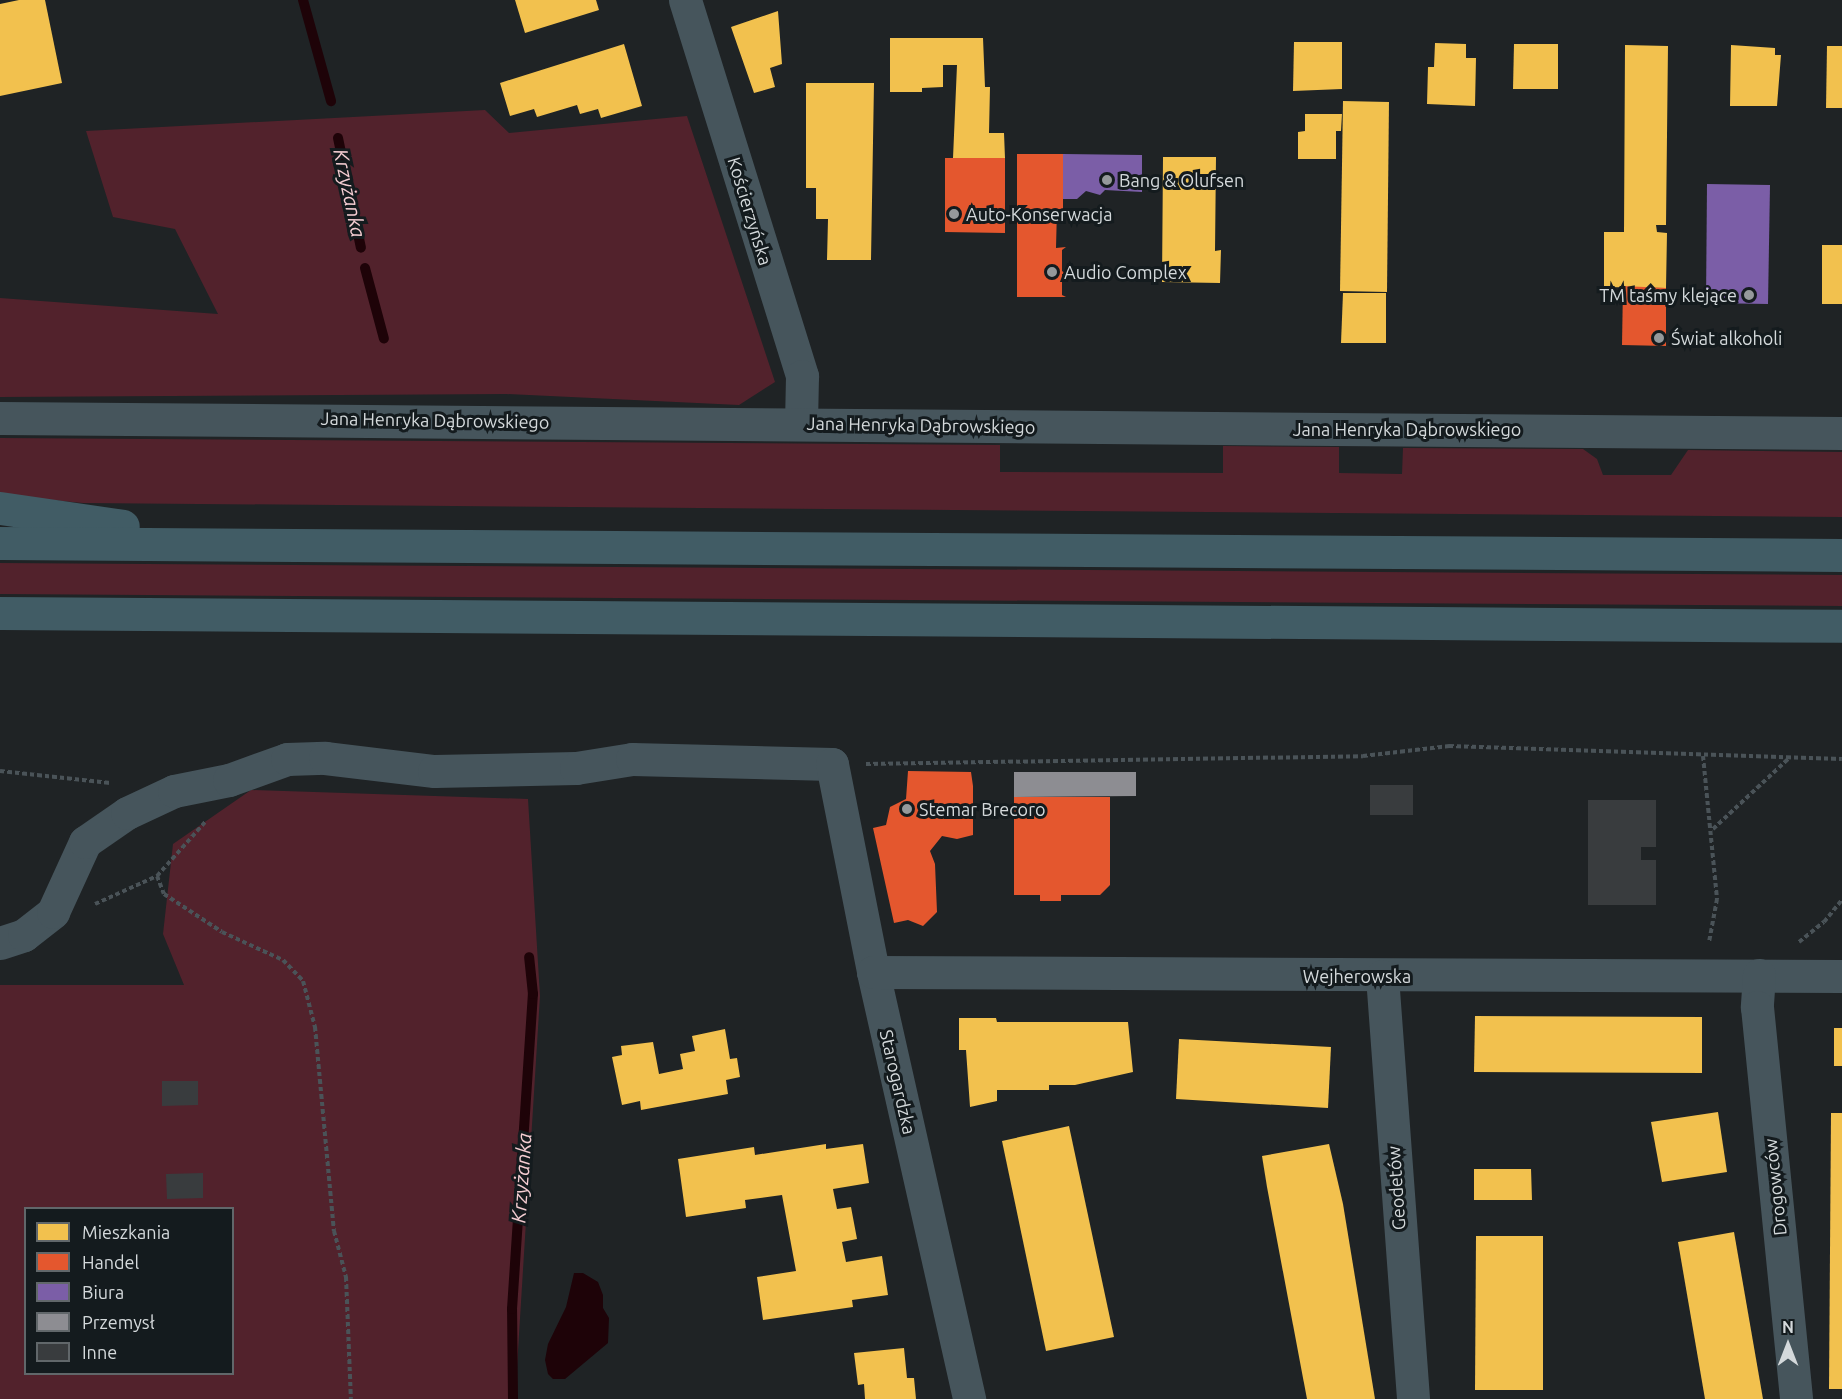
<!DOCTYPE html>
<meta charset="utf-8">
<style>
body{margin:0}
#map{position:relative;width:1842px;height:1399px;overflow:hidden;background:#1f2325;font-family:Ubuntu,sans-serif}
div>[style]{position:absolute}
.green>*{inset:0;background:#52222c}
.water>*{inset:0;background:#1e0308}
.homes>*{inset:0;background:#f2c14e}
.shops>*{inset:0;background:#e4572e}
.offices>*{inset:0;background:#7b5ea7}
.industry>*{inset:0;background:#8d8d92}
.stream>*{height:10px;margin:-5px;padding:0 5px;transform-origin:5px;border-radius:5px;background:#1e0308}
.building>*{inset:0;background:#393c3e}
.path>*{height:4px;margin-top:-2px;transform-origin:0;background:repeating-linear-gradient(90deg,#4a5358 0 4.5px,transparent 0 7.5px)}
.minor>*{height:33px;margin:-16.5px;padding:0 16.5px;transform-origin:16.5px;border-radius:16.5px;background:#46555c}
.major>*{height:33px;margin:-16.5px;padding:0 16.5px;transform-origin:16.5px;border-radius:16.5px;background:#415c65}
.dots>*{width:16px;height:16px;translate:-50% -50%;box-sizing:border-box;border:3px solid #141b1e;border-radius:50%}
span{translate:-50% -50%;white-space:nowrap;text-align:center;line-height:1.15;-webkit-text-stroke:6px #141b1e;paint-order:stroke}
.poi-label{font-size:18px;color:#d4d9db}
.left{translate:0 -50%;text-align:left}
.right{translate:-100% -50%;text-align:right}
.street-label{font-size:18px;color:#d4d9db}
.water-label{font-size:20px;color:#f5cdd2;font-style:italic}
.legend{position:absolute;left:24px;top:1207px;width:210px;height:168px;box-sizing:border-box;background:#141b1e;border:2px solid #61676a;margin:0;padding:8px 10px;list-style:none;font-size:18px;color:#d4d9db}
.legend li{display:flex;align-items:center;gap:12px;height:30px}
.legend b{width:30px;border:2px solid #61676a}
.north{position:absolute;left:1758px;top:1315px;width:60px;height:60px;-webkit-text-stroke:4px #141b1e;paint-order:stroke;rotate:0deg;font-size:16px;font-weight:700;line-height:24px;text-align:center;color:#d4d9db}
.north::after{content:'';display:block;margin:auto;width:21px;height:27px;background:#d4d9db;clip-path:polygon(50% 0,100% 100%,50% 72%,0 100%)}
</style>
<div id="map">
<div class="green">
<div style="clip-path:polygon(485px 110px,509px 133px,687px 116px,775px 382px,739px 405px,506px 394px,0 397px,0 298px,218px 314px,175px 229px,113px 217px,86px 131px)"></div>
<div style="clip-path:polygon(0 438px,1000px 445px,1000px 472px,1223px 473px,1223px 446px,1339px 447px,1339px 473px,1402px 474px,1403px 448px,1583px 449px,1597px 459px,1603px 475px,1671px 475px,1688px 450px,1842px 452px,1842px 517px,83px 503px,0 495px)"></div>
<div style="clip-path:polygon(0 563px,1842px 575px,1842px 606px,0 594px)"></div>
<div style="clip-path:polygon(evenodd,251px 790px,528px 799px,540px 996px,515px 1399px,0 1399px,0 985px,184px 985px,163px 934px,173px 844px,251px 790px,26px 1208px,232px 1208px,232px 1374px,26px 1374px,26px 1208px)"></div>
</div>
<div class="water">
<div style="clip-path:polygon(574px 1273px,583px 1273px,598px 1282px,603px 1295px,603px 1308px,609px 1318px,608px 1343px,565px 1379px,553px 1379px,548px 1374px,545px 1360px,548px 1344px,566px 1307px)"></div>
</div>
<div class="homes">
<div style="clip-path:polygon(19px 0,45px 0,62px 83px,0 96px,0 4px)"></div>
<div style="clip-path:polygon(515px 0,596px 0,599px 10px,525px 33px)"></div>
<div style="clip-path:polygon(778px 11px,782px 64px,770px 68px,775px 87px,754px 93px,731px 27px)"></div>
<div style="clip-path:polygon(890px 38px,983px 38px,985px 87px,990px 87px,989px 133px,1004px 133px,1005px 158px,953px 158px,957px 65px,943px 65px,943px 87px,922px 88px,922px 92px,890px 92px)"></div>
<div style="clip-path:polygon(1294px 42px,1342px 42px,1342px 89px,1293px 91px)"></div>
<div style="clip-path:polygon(1435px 43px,1466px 44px,1466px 58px,1476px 58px,1475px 106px,1427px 104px,1428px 67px,1434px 67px)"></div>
<div style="clip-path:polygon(624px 44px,642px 106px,601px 118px,598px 109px,580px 114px,577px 105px,537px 117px,534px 109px,510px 116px,500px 83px)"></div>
<div style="clip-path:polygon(1514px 44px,1558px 44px,1558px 89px,1513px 89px)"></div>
<div style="clip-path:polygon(1625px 45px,1668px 46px,1666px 225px,1656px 225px,1657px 232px,1667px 233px,1666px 288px,1604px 287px,1604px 232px,1624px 232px)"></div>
<div style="clip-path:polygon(1731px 45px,1775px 48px,1775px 55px,1781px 55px,1777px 106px,1730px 106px)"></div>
<div style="clip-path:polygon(1827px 46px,1842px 46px,1842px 108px,1826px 108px)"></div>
<div style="clip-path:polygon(806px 83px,874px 83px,871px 260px,827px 260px,828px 219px,816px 219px,816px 188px,806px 188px)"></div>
<div style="clip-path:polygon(1343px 101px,1389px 102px,1387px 292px,1340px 291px)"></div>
<div style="clip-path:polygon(1305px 114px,1342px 114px,1341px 131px,1336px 131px,1336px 159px,1298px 159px,1298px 132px,1305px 131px)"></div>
<div style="clip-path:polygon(1163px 157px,1216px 157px,1215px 251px,1221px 250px,1220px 283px,1162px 282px)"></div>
<div style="clip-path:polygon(1822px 245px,1842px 245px,1842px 304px,1822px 304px)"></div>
<div style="clip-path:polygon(1343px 293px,1386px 293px,1386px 343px,1341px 343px)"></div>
<div style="clip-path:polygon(1475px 1016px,1702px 1017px,1702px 1073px,1474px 1072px)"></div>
<div style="clip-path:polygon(959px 1018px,996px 1018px,997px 1022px,1128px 1022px,1133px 1072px,1075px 1085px,1049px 1085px,1049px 1090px,997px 1090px,997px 1101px,970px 1107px,966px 1050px,959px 1050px)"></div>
<div style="clip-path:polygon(1834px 1028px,1842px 1028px,1842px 1066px,1834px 1066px)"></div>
<div style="clip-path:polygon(725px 1029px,730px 1059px,737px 1058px,740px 1077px,726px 1080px,728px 1094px,641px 1110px,640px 1101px,622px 1105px,612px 1057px,622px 1055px,621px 1046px,653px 1042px,659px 1074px,683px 1069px,680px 1054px,695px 1051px,692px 1036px)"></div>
<div style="clip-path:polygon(1179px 1039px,1331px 1047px,1328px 1108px,1176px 1099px)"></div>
<div style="clip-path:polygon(1718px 1112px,1727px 1172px,1662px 1182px,1651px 1122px)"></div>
<div style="clip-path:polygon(1831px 1113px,1842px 1113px,1842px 1389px,1829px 1389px)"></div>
<div style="clip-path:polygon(1069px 1126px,1114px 1337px,1046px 1351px,1002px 1141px)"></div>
<div style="clip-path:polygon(826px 1144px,826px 1149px,863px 1144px,869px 1183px,833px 1189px,837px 1209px,851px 1207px,857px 1239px,842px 1242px,846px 1262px,882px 1256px,888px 1295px,852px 1300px,853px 1307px,763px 1320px,757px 1277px,796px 1271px,782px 1195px,745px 1200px,746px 1208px,686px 1217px,678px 1159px,754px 1147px,755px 1155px)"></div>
<div style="clip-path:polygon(1329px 1144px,1343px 1204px,1375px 1399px,1307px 1399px,1267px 1187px,1262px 1156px)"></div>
<div style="clip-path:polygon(1474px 1169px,1531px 1169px,1532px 1200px,1474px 1200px)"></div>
<div style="clip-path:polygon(1734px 1232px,1763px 1399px,1705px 1399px,1678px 1242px)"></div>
<div style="clip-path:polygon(1476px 1236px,1543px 1236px,1543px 1390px,1475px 1390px)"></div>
<div style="clip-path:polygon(904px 1348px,907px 1378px,914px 1378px,916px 1399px,865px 1399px,864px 1384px,858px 1385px,854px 1353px)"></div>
</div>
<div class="shops">
<div style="clip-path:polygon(1017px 154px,1063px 154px,1063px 209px,1057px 209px,1056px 248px,1066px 247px,1062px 250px,1062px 271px,1066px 274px,1062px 274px,1062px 295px,1066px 297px,1017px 297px)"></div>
<div style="clip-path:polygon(945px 158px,1005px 158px,1005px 233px,945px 232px)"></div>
<div style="clip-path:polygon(1623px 286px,1666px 288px,1666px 346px,1622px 345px)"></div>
<div style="clip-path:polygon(908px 771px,971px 772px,973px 786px,973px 835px,957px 839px,942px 836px,930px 851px,935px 864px,937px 912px,923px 926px,908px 920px,894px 923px,873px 828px,886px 825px,890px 807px,906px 799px)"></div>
<div style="clip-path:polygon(1014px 797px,1110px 797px,1110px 885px,1100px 895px,1061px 895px,1061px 901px,1040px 901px,1040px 895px,1014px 895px)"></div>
</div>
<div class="offices">
<div style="clip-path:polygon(1063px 154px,1142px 155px,1142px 192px,1105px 190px,1100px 195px,1086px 191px,1077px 199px,1063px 199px)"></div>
<div style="clip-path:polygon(1707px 184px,1770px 185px,1768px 304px,1706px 303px)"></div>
</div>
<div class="industry">
<div style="clip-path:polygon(1014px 772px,1136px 772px,1136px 796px,1014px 797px)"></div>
</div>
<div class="stream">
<div style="left:303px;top:0;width:105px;rotate:74.5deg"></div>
<div style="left:338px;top:138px;width:112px;rotate:78.2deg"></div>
<div style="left:365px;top:268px;width:73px;rotate:75deg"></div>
<div style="left:513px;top:1399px;width:90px;rotate:-90.6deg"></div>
<div style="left:512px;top:1309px;width:316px;rotate:-86.2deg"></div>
<div style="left:533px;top:994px;width:37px;rotate:-96deg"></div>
</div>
<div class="building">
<div style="clip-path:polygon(1370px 785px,1413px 785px,1413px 815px,1370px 815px)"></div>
<div style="clip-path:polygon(1588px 800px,1656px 800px,1656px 847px,1641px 847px,1641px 860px,1656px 860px,1656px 905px,1588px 905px)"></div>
<div style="clip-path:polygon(162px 1081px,198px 1081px,198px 1105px,162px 1106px)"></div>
<div style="clip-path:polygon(203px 1173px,203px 1198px,167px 1199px,166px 1174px)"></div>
</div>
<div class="path">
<div style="left:1703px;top:756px;width:144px;rotate:84.4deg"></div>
<div style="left:1717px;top:899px;width:44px;rotate:100.5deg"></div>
<div style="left:866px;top:764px;width:497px;rotate:-0.9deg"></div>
<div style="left:1363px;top:756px;width:87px;rotate:-6.6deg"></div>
<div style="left:1449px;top:746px;width:393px;rotate:1.9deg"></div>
<div style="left:0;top:771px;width:111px;rotate:6.2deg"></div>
<div style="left:1713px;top:829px;width:103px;rotate:-43deg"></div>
<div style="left:157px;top:876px;width:19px;rotate:69deg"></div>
<div style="left:164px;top:894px;width:69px;rotate:33.2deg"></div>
<div style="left:222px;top:932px;width:67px;rotate:24.7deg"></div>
<div style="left:283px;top:960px;width:29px;rotate:46deg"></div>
<div style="left:303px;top:981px;width:48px;rotate:75.4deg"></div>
<div style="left:315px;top:1027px;width:205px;rotate:84.7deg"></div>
<div style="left:334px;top:1231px;width:48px;rotate:75.4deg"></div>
<div style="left:346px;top:1277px;width:122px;rotate:87.7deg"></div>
<div style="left:95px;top:904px;width:68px;rotate:-24.3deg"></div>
<div style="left:157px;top:876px;width:74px;rotate:-48.3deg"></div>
<div style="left:1799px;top:942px;width:32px;rotate:-39deg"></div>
<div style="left:1824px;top:922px;width:28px;rotate:-51deg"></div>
</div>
<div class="minor">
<div style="left:685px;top:0;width:394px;rotate:72.7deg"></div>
<div style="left:802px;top:376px;width:48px;rotate:91.2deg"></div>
<div style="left:0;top:418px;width:1842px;rotate:0.47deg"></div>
<div style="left:0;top:943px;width:25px;rotate:-18deg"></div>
<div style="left:24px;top:935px;width:37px;rotate:-38deg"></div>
<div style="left:53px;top:912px;width:77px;rotate:-65.4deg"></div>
<div style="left:85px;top:842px;width:51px;rotate:-34.6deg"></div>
<div style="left:127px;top:813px;width:52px;rotate:-25.1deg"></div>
<div style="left:174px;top:791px;width:56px;rotate:-11.3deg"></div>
<div style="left:229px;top:780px;width:62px;rotate:-19.9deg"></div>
<div style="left:287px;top:759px;width:38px;rotate:-2deg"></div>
<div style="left:325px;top:758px;width:110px;rotate:6.8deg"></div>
<div style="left:434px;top:771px;width:142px;rotate:-1.2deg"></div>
<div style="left:576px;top:768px;width:57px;rotate:-9.1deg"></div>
<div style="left:632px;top:759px;width:200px;rotate:1.4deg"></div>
<div style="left:832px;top:764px;width:212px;rotate:78.8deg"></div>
<div style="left:873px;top:972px;width:438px;rotate:77.3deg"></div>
<div style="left:873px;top:972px;width:969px;rotate:0.24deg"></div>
<div style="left:1759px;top:975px;width:32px;rotate:94deg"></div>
<div style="left:1757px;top:1007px;width:394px;rotate:84.3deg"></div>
<div style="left:1382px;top:976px;width:424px;rotate:85.8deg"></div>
</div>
<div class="major">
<div style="left:0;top:508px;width:124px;rotate:8.3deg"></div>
<div style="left:0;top:543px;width:1842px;rotate:0.37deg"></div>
<div style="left:0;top:613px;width:1842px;rotate:0.4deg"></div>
</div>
<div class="dots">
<div style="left:1107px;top:180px;background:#95999b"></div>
<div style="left:954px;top:214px;background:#95999b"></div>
<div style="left:1052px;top:272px;background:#95999b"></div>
<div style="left:1749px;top:295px;background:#95999b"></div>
<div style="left:1659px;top:338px;background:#95999b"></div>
<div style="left:907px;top:809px;background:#95999b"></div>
</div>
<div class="poi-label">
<span class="left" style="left:1119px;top:180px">Bang &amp; Olufsen</span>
<span class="left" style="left:966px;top:214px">Auto-Konserwacja</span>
<span class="left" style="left:1064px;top:272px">Audio Complex</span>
<span class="right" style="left:1737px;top:295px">TM taśmy klejące</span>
<span class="left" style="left:1671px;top:338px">Świat alkoholi</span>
<span class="left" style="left:919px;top:809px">Stemar Brecoro</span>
</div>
<div class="street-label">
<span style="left:750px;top:211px;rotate:73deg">Kościerzyńska</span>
<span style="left:435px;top:420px;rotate:1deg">Jana Henryka Dąbrowskiego</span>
<span style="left:921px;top:425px;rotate:1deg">Jana Henryka Dąbrowskiego</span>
<span style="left:1407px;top:429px">Jana Henryka Dąbrowskiego</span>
<span style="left:1357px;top:976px">Wejherowska</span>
<span style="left:898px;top:1082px;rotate:77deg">Starogardzka</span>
<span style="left:1775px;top:1187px;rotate:-96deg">Drogowców</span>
<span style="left:1396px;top:1188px;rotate:-94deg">Geodetów</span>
</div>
<div class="water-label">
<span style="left:350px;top:193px;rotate:78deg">Krzyżanka</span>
<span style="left:521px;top:1178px;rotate:-86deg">Krzyżanka</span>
</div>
<ul class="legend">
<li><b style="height:16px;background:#f2c14e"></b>Mieszkania</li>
<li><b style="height:16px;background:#e4572e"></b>Handel</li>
<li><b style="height:16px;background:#7b5ea7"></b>Biura</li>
<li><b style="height:16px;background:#8d8d92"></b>Przemysł</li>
<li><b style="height:16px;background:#393c3e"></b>Inne</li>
</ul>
<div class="north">N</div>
</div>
